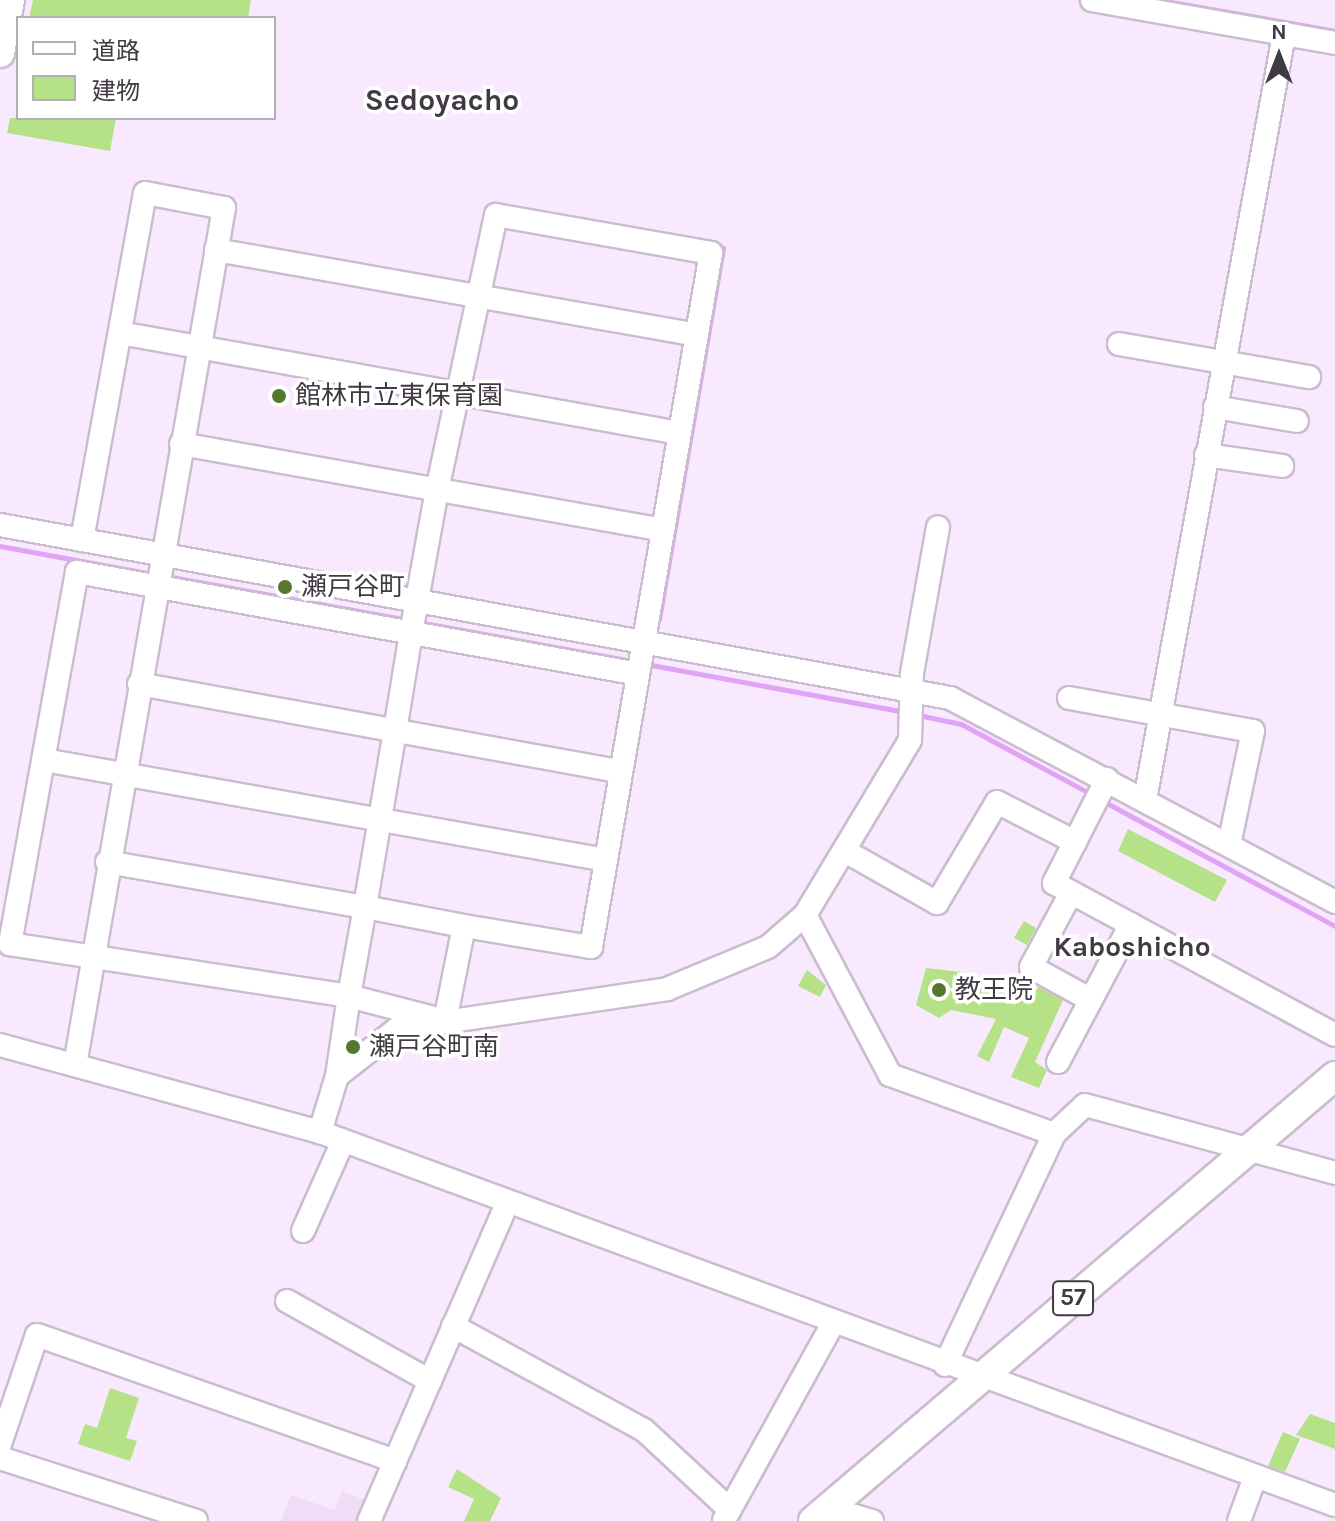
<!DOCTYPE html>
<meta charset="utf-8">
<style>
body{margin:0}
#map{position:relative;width:1335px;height:1521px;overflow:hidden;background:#f9e9fe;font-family:Karla,"Noto Sans JP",sans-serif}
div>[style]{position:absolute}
.built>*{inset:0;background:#f0dcf6}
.stream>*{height:5px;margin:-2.5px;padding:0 2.5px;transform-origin:2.5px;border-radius:2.5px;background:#e1a4f4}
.building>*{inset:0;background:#b5e286}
.roads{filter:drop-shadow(2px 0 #cbbcd0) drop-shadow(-2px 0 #cbbcd0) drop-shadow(0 2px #cbbcd0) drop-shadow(0 -2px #cbbcd0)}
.minor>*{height:22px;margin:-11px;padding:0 11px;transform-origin:11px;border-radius:11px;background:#fff}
.major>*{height:28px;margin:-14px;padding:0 14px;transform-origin:14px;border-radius:14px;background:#fff}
.dots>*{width:22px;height:22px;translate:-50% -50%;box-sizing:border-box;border:4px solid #fff;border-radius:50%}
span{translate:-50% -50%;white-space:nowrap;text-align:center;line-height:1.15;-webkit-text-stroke:7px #fff;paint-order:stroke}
.shield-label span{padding:2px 6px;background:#fff;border:2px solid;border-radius:6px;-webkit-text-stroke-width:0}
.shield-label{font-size:24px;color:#413a43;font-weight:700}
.poi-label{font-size:26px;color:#413a43}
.left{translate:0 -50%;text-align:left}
.neighbourhood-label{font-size:28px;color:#413a43;font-weight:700}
.quarter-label{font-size:30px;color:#413a43;font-weight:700}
.legend{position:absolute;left:16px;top:16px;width:260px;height:104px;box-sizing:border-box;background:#fff;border:2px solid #b3b0b4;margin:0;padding:10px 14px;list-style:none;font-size:24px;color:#413a43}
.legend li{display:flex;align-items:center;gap:16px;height:40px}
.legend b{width:40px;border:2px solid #b3b0b4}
.north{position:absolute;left:1239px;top:16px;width:80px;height:80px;-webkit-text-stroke:6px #fff;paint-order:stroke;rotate:0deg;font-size:22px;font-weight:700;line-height:32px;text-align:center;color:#413a43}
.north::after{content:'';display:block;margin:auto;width:28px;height:36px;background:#413a43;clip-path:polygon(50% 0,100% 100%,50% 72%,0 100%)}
</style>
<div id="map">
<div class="built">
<div style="clip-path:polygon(342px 1491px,365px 1500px,356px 1521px,281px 1521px,291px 1495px,335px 1510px)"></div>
</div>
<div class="stream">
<div style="left:1160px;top:0;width:178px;rotate:10deg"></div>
<div style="left:0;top:546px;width:155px;rotate:10.4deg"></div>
<div style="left:166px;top:576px;width:246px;rotate:10.3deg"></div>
<div style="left:659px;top:619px;width:376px;rotate:-80.2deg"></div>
<div style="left:723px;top:248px;width:8px;rotate:-166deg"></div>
<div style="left:418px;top:622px;width:219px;rotate:10.3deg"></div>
<div style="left:646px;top:664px;width:262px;rotate:10.5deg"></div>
<div style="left:918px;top:715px;width:44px;rotate:11.8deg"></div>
<div style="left:961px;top:724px;width:150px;rotate:28.3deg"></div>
<div style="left:1101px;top:800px;width:266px;rotate:28.3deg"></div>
</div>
<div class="building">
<div style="clip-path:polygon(33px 0,251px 0,248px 18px,29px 18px)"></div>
<div style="clip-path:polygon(10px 118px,116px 118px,110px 151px,7px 133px)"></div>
<div style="clip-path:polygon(1128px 829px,1227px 880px,1215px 902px,1118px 851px)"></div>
<div style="clip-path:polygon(1024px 921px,1036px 928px,1027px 945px,1014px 938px)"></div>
<div style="clip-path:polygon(926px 968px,961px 972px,958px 982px,1006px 993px,1034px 995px,1038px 987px,1063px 1000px,1035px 1062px,1047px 1070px,1039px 1088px,1011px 1077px,1029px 1038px,1004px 1027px,989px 1062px,977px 1056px,996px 1019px,951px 1010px,939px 1018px,916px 1005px)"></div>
<div style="clip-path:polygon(807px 970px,826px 985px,820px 997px,798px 986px)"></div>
<div style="clip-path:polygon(110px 1388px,139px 1398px,126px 1438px,137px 1441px,130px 1461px,78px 1444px,85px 1424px,97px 1428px)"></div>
<div style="clip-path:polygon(1310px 1414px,1335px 1423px,1335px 1449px,1296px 1435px)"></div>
<div style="clip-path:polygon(1283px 1432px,1300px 1439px,1285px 1472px,1268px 1466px)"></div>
<div style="clip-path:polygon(457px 1469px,501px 1498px,490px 1521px,464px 1521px,474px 1499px,448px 1487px)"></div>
</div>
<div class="roads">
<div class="minor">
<div style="left:1092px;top:0;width:247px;rotate:10deg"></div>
<div style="left:216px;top:250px;width:487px;rotate:10deg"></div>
<div style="left:120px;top:333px;width:568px;rotate:10.14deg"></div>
<div style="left:1119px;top:344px;width:193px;rotate:9.9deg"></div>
<div style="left:1215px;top:407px;width:83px;rotate:9.7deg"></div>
<div style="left:181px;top:444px;width:489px;rotate:10.1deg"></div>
<div style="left:1206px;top:455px;width:77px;rotate:8.2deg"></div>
<div style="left:0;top:525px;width:966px;rotate:10.32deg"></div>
<div style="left:950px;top:698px;width:436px;rotate:27.9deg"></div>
<div style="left:139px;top:684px;width:490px;rotate:10.3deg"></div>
<div style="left:1069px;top:698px;width:187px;rotate:10.2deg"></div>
<div style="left:1253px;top:731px;width:116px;rotate:101.9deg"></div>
<div style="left:44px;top:760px;width:571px;rotate:10.09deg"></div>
<div style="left:1107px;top:779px;width:117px;rotate:117deg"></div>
<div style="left:1054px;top:883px;width:319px;rotate:28.4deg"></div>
<div style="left:1145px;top:800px;width:779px;rotate:-79.71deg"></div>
<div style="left:845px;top:851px;width:106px;rotate:29.5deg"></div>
<div style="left:937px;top:903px;width:117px;rotate:-59.3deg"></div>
<div style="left:997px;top:802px;width:88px;rotate:27.1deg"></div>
<div style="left:107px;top:862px;width:262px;rotate:9.9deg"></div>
<div style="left:365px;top:907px;width:101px;rotate:10.9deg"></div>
<div style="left:464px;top:926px;width:129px;rotate:9.4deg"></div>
<div style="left:591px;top:947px;width:704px;rotate:-80.19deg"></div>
<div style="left:711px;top:253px;width:218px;rotate:-170deg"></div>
<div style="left:496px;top:215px;width:281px;rotate:102.1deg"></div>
<div style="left:437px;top:490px;width:145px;rotate:100.3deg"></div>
<div style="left:411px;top:633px;width:99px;rotate:99.3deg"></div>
<div style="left:395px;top:731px;width:179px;rotate:99.7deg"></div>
<div style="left:365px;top:907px;width:90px;rotate:100.2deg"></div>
<div style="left:349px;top:996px;width:81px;rotate:98.5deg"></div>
<div style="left:337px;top:1076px;width:59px;rotate:106.9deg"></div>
<div style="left:1071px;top:893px;width:84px;rotate:118.4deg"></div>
<div style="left:1031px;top:967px;width:68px;rotate:28.8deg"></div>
<div style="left:805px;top:915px;width:181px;rotate:62deg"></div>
<div style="left:890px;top:1075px;width:174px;rotate:19.8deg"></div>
<div style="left:464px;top:926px;width:97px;rotate:101.3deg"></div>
<div style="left:445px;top:1021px;width:99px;rotate:-165.4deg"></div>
<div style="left:349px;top:996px;width:343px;rotate:-171.3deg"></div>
<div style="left:10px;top:944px;width:378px;rotate:-79.8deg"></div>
<div style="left:77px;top:572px;width:570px;rotate:10.3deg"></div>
<div style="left:0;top:1045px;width:332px;rotate:15.2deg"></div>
<div style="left:320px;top:1132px;width:1081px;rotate:20.18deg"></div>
<div style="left:1058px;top:1062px;width:156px;rotate:-62.1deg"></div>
<div style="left:75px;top:1065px;width:870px;rotate:-80.14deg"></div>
<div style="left:224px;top:208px;width:80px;rotate:-169.2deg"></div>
<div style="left:145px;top:193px;width:353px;rotate:100.3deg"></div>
<div style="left:337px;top:1076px;width:76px;rotate:-38.1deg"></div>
<div style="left:397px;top:1029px;width:273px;rotate:-8.4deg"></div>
<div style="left:667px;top:989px;width:109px;rotate:-22.6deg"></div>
<div style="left:768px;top:947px;width:49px;rotate:-40.9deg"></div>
<div style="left:805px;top:915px;width:204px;rotate:-59deg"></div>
<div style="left:910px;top:740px;width:67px;rotate:-88.3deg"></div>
<div style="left:912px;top:673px;width:148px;rotate:-79.9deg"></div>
<div style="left:303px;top:1231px;width:98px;rotate:-66deg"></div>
<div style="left:287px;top:1301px;width:164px;rotate:29.2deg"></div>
<div style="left:453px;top:1326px;width:217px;rotate:28.6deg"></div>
<div style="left:644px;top:1430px;width:117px;rotate:42.9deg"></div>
<div style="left:945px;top:1365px;width:255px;rotate:-64.7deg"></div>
<div style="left:1054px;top:1134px;width:42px;rotate:-43.1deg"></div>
<div style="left:1085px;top:1105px;width:259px;rotate:15.2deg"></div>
<div style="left:0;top:1444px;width:115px;rotate:-71.3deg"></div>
<div style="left:37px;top:1335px;width:380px;rotate:19.4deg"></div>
<div style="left:0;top:1458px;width:206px;rotate:17.8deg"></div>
<div style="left:828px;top:1508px;width:46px;rotate:16.5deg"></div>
<div style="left:724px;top:1520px;width:223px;rotate:-61deg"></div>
<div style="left:369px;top:1521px;width:347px;rotate:-66.5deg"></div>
<div style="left:1239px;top:1521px;width:47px;rotate:-70deg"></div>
</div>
<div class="major">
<div style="left:0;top:53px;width:54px;rotate:-79.3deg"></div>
<div style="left:813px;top:1521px;width:686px;rotate:-40.45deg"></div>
</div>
</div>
<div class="dots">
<div style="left:279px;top:396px;background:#56772e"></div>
<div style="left:285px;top:587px;background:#56772e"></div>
<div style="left:939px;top:990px;background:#56772e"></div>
<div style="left:353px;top:1047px;background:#56772e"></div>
</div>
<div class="shield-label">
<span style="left:1073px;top:1298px">57</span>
</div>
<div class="poi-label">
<span class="left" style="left:295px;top:396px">館林市立東保育園</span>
<span class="left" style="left:301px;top:587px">瀬戸谷町</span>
<span class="left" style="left:955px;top:990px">教王院</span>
<span class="left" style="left:369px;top:1047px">瀬戸谷町南</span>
</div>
<div class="neighbourhood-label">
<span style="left:1132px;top:947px">Kaboshicho</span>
</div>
<div class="quarter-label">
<span style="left:442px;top:100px">Sedoyacho</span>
</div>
<ul class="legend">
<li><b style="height:10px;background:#fff"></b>道路</li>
<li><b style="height:22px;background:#b5e286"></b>建物</li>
</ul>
<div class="north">N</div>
</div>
